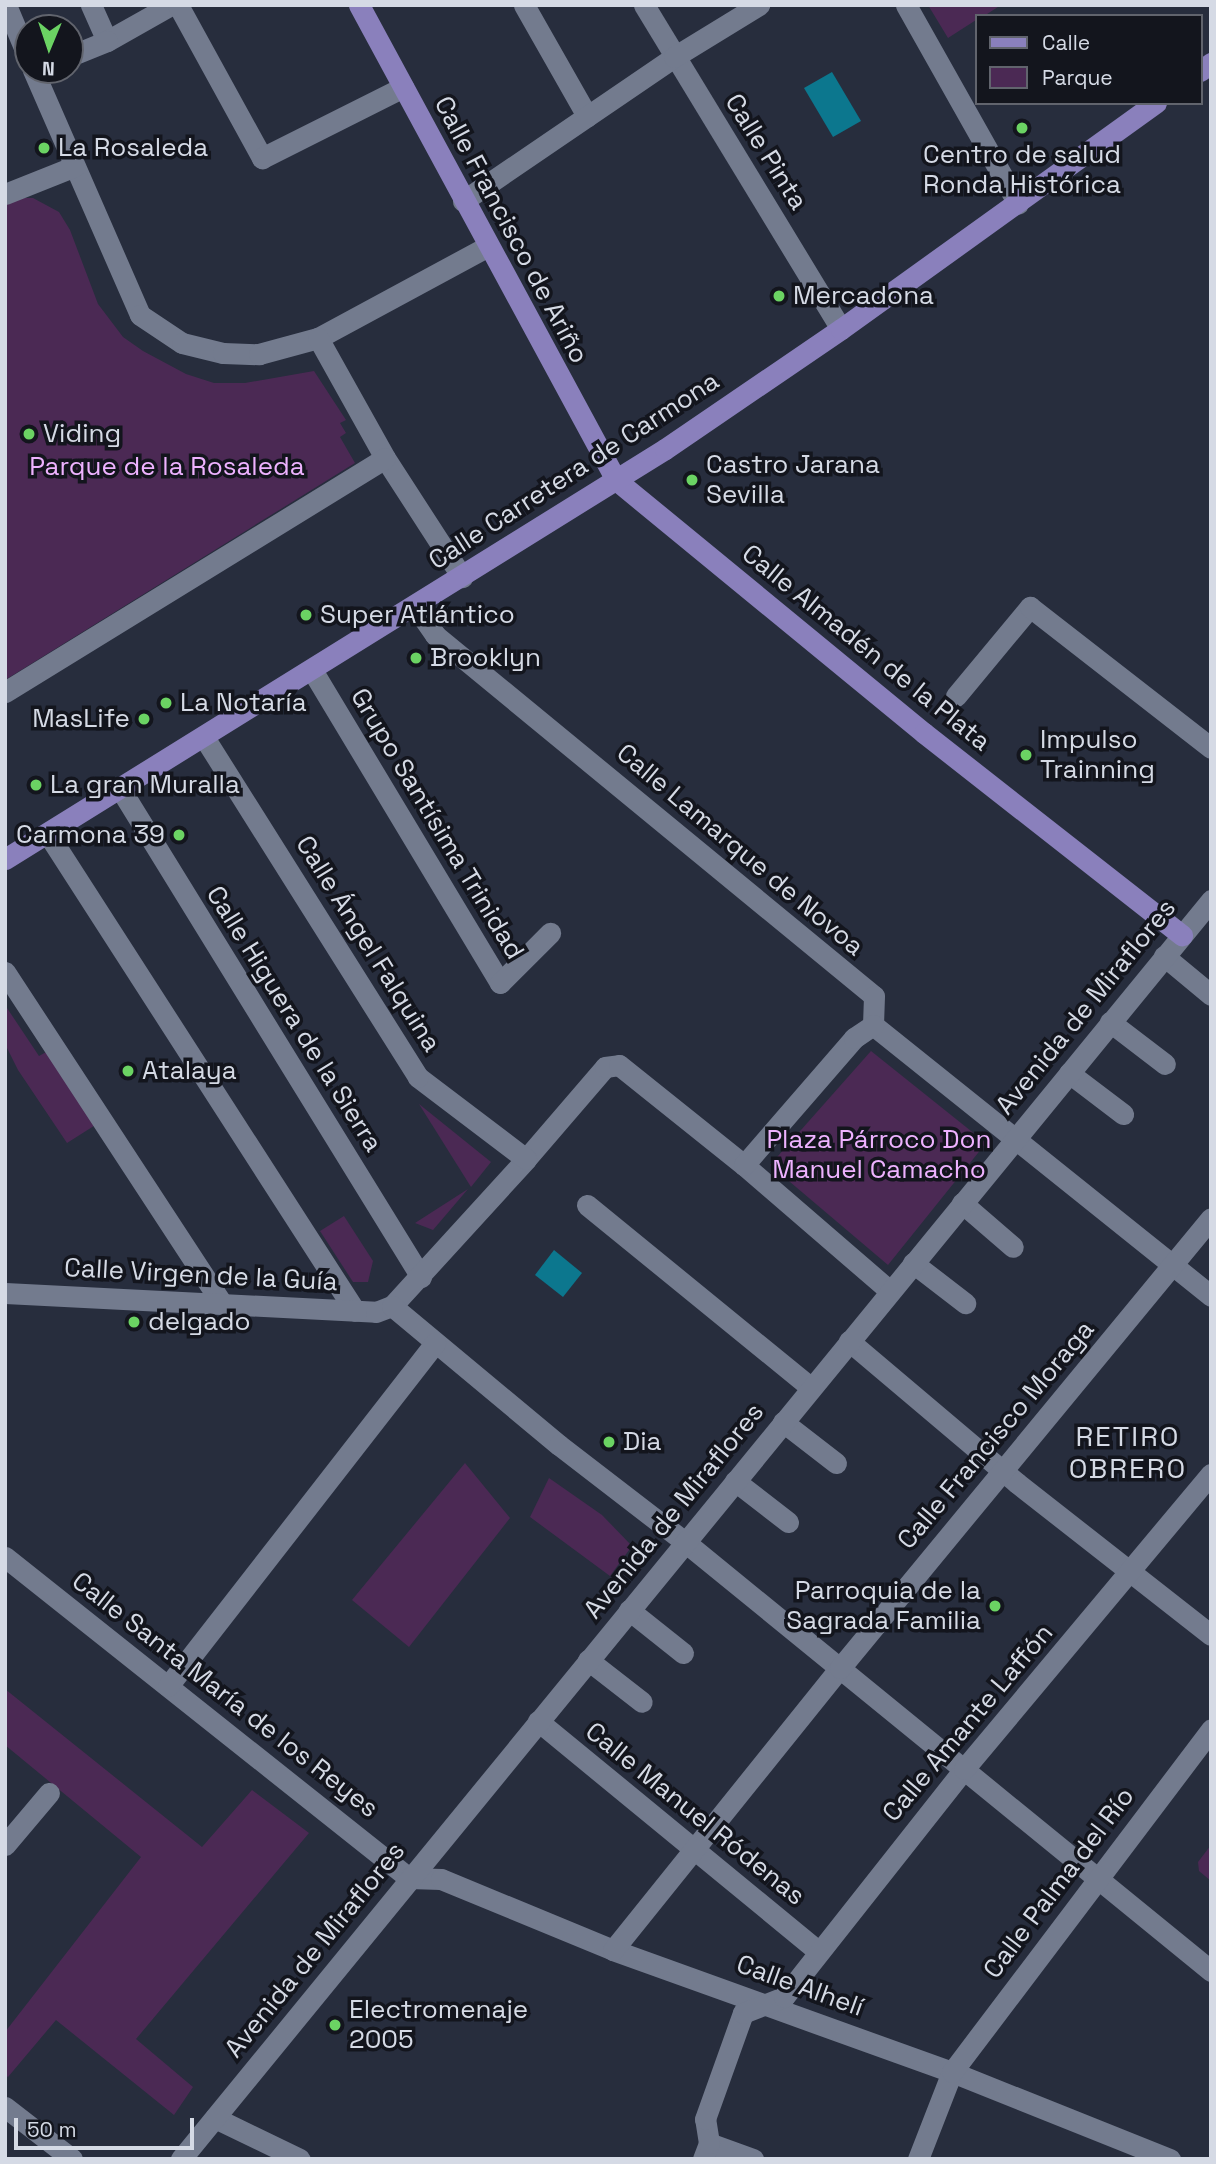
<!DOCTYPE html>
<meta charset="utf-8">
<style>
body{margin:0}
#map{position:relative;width:1216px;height:2164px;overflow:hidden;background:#272d3d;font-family:"Space Grotesk",sans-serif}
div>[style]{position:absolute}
.green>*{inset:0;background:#4b2954}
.water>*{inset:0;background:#0c778e}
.minor>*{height:21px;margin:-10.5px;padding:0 10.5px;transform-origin:10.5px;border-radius:10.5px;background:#737b8e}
.major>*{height:21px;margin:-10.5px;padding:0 10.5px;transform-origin:10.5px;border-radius:10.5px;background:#8a80bc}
.dots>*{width:19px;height:19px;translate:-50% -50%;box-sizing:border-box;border:4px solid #13151d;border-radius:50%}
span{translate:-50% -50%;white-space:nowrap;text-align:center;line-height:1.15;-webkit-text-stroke:7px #13151d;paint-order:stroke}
.poi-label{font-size:26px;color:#d5dae5}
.left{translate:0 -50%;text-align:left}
.right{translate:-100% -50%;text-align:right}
.street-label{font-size:26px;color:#d5dae5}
.park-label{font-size:26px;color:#eeb2ff}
.neighbourhood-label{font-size:28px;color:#d5dae5;letter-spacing:2px}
.frame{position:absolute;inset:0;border:7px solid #d5dae5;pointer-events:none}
.legend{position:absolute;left:975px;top:14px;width:228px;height:91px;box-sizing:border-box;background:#13151d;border:2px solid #61646d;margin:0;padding:9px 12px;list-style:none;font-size:21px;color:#d5dae5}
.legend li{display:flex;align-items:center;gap:14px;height:35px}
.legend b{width:35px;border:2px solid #61646d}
.north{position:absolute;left:14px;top:14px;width:70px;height:70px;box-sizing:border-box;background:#13151d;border:2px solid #61646d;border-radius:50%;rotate:182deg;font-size:19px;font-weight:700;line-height:28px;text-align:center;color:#d5dae5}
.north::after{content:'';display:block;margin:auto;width:24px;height:32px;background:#6bd363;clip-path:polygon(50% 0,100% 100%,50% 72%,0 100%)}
.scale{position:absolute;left:14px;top:2118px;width:180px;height:32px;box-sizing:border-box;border:4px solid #d5dae5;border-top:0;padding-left:9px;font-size:21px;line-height:24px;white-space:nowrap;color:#d5dae5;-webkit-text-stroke:5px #13151d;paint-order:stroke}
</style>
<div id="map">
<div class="green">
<div style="clip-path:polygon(928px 5px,1001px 5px,984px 16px,976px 16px,976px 20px,948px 38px)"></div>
<div style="clip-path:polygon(13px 198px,33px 198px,59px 212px,70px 230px,98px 304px,123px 337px,143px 351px,186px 374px,214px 383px,245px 383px,314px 371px,346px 420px,340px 423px,346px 433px,340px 437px,355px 463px,5px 680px,5px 201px)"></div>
<div style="clip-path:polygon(5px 1005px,39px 1056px,48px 1051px,97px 1124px,67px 1143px,18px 1070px,5px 1044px)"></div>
<div style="clip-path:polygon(871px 1051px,986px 1143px,888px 1265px,770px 1165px)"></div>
<div style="clip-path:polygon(419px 1104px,491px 1162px,471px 1187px)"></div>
<div style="clip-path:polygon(468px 1189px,433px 1230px,415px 1223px)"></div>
<div style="clip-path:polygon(344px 1216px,373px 1261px,368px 1282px,353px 1282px,320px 1231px)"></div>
<div style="clip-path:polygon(465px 1463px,510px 1518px,409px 1647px,352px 1600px)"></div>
<div style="clip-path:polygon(549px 1478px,602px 1515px,632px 1546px,610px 1576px,530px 1517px)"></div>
<div style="clip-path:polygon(5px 1689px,202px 1847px,252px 1790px,309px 1833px,136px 2039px,193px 2087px,174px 2115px,56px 2020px,8px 2077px,5px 2075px,5px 2032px,141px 1857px,5px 1745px)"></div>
<div style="clip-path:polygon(1211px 1845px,1211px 1881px,1199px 1871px,1198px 1862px)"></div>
</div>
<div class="water">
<div style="clip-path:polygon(832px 72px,861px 121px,833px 137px,804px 88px)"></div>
<div style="clip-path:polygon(554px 1250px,582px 1273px,563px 1297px,535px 1275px)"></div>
</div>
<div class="minor">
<div style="left:6px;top:5px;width:56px;rotate:67.1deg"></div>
<div style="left:91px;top:5px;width:39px;rotate:66deg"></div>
<div style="left:107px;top:41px;width:73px;rotate:-29.4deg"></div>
<div style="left:178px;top:5px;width:175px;rotate:61.2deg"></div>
<div style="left:262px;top:158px;width:158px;rotate:-26.7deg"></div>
<div style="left:524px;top:5px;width:128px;rotate:60.4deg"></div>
<div style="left:644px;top:5px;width:379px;rotate:58.7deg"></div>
<div style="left:906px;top:5px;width:228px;rotate:60.6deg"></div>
<div style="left:70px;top:56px;width:40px;rotate:-22deg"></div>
<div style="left:33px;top:70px;width:267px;rotate:66.4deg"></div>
<div style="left:140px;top:315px;width:50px;rotate:33.7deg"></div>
<div style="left:182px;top:343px;width:42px;rotate:13.7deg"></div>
<div style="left:223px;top:353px;width:36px;rotate:2deg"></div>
<div style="left:259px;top:354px;width:61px;rotate:-15.2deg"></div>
<div style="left:318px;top:338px;width:193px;rotate:-28.4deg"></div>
<div style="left:5px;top:194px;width:75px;rotate:-21.8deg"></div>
<div style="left:463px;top:201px;width:255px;rotate:-34.3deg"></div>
<div style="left:674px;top:57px;width:100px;rotate:-31.5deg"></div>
<div style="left:318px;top:338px;width:137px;rotate:60.8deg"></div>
<div style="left:385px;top:458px;width:142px;rotate:57.1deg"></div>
<div style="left:415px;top:606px;width:35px;rotate:55deg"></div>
<div style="left:435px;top:635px;width:568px;rotate:39.43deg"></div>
<div style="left:874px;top:996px;width:29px;rotate:92deg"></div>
<div style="left:873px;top:1025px;width:433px;rotate:38.7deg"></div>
<div style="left:312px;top:670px;width:365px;rotate:59deg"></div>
<div style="left:500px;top:983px;width:71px;rotate:-45deg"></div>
<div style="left:5px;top:692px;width:446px;rotate:-31.6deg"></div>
<div style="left:956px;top:696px;width:116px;rotate:-50.3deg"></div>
<div style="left:1030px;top:607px;width:229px;rotate:37.9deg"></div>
<div style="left:121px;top:790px;width:572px;rotate:58.37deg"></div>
<div style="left:48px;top:834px;width:567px;rotate:57.23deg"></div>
<div style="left:1164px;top:956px;width:61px;rotate:39.7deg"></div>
<div style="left:5px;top:972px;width:396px;rotate:56.8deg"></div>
<div style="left:1110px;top:1022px;width:69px;rotate:37.4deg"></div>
<div style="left:1069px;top:1073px;width:68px;rotate:37.2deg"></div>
<div style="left:526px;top:1159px;width:121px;rotate:-49.3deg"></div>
<div style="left:605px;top:1067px;width:14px;rotate:-8deg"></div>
<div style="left:619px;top:1065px;width:160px;rotate:38.7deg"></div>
<div style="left:744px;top:1165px;width:193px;rotate:40.8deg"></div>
<div style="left:744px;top:1165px;width:168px;rotate:-49.1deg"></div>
<div style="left:854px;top:1038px;width:23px;rotate:-34deg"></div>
<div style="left:962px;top:1203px;width:67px;rotate:40.8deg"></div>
<div style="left:587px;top:1205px;width:289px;rotate:39.2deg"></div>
<div style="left:913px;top:1263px;width:66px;rotate:37.6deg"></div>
<div style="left:5px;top:1293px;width:371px;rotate:2.9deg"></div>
<div style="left:376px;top:1312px;width:17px;rotate:-21deg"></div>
<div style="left:392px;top:1306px;width:199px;rotate:-47.6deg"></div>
<div style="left:526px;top:1159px;width:136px;rotate:-142.8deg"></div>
<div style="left:418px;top:1077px;width:402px;rotate:-122.2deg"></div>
<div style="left:392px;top:1306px;width:217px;rotate:39.8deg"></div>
<div style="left:559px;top:1445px;width:159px;rotate:37.6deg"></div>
<div style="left:685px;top:1542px;width:679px;rotate:39.2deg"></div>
<div style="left:849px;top:1341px;width:220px;rotate:40.2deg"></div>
<div style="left:1017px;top:1483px;width:246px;rotate:38.1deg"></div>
<div style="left:783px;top:1422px;width:67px;rotate:37.7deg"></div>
<div style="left:735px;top:1481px;width:67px;rotate:37.7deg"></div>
<div style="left:5px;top:1557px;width:516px;rotate:38.47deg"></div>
<div style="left:409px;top:1878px;width:32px;rotate:2deg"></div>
<div style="left:441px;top:1879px;width:186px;rotate:22.4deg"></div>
<div style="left:613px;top:1950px;width:360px;rotate:19.8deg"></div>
<div style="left:952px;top:2072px;width:235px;rotate:21.8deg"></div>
<div style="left:629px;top:1610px;width:69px;rotate:38.5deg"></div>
<div style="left:588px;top:1660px;width:68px;rotate:37.9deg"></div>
<div style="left:168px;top:1686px;width:435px;rotate:-52.1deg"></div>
<div style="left:538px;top:1721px;width:362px;rotate:39.4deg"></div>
<div style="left:5px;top:1845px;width:68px;rotate:-49.8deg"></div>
<div style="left:613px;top:1950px;width:362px;rotate:-51.2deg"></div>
<div style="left:840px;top:1668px;width:583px;rotate:-50.5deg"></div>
<div style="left:5px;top:2107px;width:85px;rotate:37.8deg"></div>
<div style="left:215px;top:2118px;width:94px;rotate:25.8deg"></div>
<div style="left:709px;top:2143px;width:47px;rotate:20deg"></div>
<div style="left:181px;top:2159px;width:1627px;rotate:-50.71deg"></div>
<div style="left:703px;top:2159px;width:17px;rotate:-69deg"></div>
<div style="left:709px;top:2143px;width:24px;rotate:-99deg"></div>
<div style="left:705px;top:2119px;width:113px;rotate:-70.3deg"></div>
<div style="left:743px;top:2013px;width:44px;rotate:-21.3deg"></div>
<div style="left:784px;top:1997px;width:290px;rotate:-51.7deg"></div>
<div style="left:964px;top:1769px;width:385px;rotate:-50.1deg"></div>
<div style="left:918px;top:2159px;width:93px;rotate:-68.7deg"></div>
<div style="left:952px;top:2072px;width:430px;rotate:-52.9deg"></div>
</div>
<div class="major">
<div style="left:359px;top:5px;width:540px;rotate:61.58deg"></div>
<div style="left:616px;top:480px;width:399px;rotate:39.4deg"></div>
<div style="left:924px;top:733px;width:328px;rotate:38.1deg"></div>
<div style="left:1200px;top:71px;width:14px;rotate:-36deg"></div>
<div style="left:5px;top:859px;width:777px;rotate:-31.85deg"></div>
<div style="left:665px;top:449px;width:213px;rotate:-34.3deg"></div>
<div style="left:841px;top:329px;width:388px;rotate:-35.7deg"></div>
</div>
<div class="dots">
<div style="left:1022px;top:128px;background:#6bd363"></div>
<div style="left:44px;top:148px;background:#6bd363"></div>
<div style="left:779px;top:296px;background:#6bd363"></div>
<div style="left:29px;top:434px;background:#6bd363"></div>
<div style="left:692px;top:480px;background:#6bd363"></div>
<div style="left:306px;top:615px;background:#6bd363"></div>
<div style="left:416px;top:658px;background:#6bd363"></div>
<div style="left:166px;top:703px;background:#6bd363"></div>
<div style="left:144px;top:719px;background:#6bd363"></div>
<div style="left:1026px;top:755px;background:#6bd363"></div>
<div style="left:36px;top:785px;background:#6bd363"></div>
<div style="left:179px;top:835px;background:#6bd363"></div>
<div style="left:128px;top:1071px;background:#6bd363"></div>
<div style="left:134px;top:1322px;background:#6bd363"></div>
<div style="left:609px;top:1442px;background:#6bd363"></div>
<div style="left:995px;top:1606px;background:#6bd363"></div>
<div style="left:335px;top:2025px;background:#6bd363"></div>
</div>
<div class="poi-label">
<span class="left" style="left:58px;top:148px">La Rosaleda</span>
<span style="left:1022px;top:170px">Centro de salud<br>Ronda Histórica</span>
<span class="left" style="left:793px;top:296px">Mercadona</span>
<span class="left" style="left:43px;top:434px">Viding</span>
<span class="left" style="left:706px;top:480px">Castro Jarana<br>Sevilla</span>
<span class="left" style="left:320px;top:615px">Super Atlántico</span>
<span class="left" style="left:430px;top:658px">Brooklyn</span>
<span class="left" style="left:180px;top:703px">La Notaría</span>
<span class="right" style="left:130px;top:719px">MasLife</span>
<span class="left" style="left:1040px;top:755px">Impulso<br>Trainning</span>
<span class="left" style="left:50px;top:785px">La gran Muralla</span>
<span class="right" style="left:165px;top:835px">Carmona 39</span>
<span class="left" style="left:142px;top:1071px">Atalaya</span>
<span class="left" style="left:148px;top:1322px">delgado</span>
<span class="left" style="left:623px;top:1442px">Dia</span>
<span class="right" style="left:981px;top:1606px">Parroquia de la<br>Sagrada Familia</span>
<span class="left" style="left:349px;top:2025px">Electromenaje<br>2005</span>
</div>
<div class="street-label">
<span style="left:766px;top:152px;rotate:58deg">Calle Pinta</span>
<span style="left:511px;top:230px;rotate:62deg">Calle Francisco de Ariño</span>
<span style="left:574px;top:471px;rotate:-33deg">Calle Carretera de Carmona</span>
<span style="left:866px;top:648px;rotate:39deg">Calle Almadén de la Plata</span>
<span style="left:437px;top:824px;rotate:59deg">Grupo Santísima Trinidad</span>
<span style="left:740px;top:850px;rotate:40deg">Calle Lamarque de Novoa</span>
<span style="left:368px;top:944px;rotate:58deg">Calle Ángel Falquina</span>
<span style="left:1086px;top:1007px;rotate:-51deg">Avenida de Miraflores</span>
<span style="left:294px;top:1019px;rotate:58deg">Calle Higuera de la Sierra</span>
<span style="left:201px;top:1275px;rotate:3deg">Calle Virgen de la Guía</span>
<span style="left:996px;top:1435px;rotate:-50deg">Calle Francisco Moraga</span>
<span style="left:674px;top:1511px;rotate:-51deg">Avenida de Miraflores</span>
<span style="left:225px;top:1695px;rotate:38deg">Calle Santa María de los Reyes</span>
<span style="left:968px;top:1723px;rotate:-50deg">Calle Amante Laffón</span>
<span style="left:695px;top:1814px;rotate:39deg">Calle Manuel Ródenas</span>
<span style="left:1059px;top:1883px;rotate:-53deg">Calle Palma del Río</span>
<span style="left:315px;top:1950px;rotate:-51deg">Avenida de Miraflores</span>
<span style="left:800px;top:1986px;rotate:20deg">Calle Alhelí</span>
</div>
<div class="park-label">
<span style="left:167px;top:467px">Parque de la Rosaleda</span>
<span style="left:879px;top:1155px">Plaza Párroco Don<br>Manuel Camacho</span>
</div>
<div class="neighbourhood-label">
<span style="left:1128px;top:1452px">RETIRO<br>OBRERO</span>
</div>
<div class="frame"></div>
<ul class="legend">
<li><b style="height:9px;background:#8a80bc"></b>Calle</li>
<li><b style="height:19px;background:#4b2954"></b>Parque</li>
</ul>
<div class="north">N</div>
<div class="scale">50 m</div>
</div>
